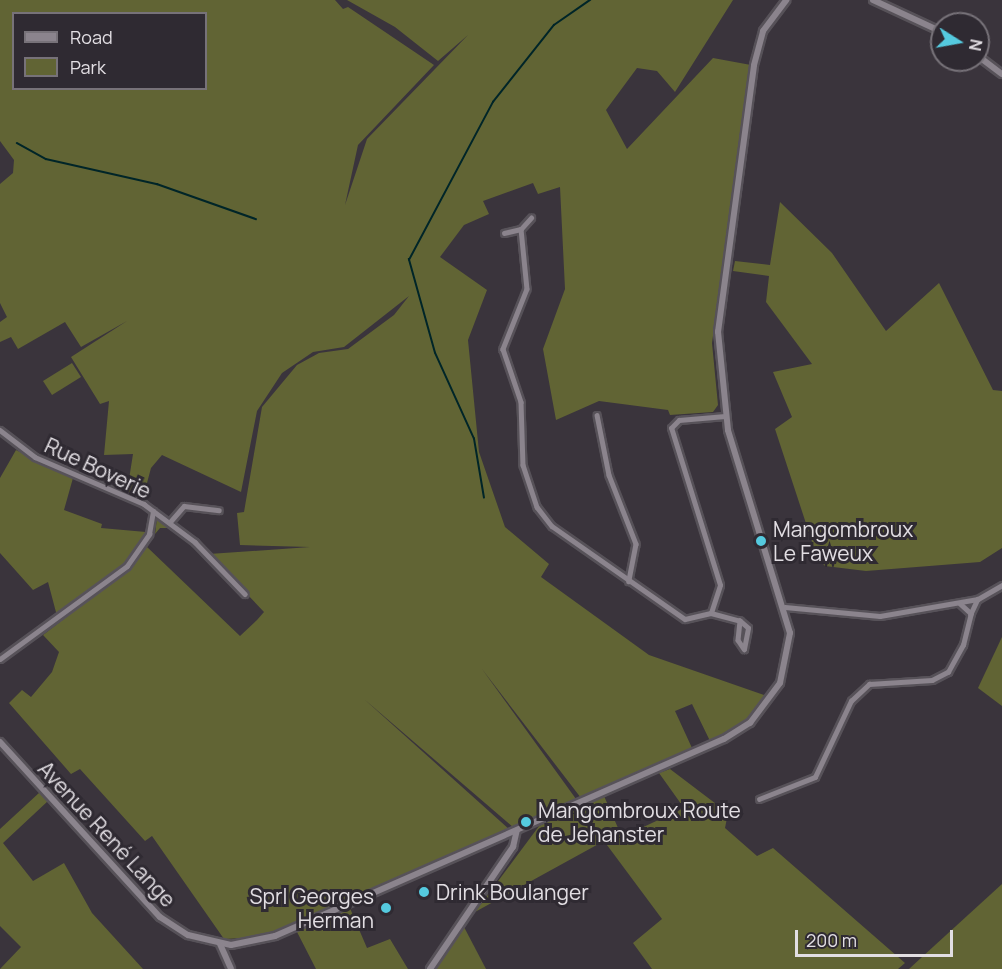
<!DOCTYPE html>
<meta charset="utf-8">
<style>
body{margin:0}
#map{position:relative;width:1002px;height:969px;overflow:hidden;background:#3a343c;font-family:Manrope,sans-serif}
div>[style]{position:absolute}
.green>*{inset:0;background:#616434}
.stream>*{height:1.5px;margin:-0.75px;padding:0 0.75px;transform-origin:0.75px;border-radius:0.75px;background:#002528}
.roads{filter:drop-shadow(2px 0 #575259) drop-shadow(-2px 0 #575259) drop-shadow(0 2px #575259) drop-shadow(0 -2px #575259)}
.street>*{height:4.5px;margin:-2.25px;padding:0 2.25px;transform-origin:2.25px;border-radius:2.25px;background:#8b848d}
.secondary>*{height:6px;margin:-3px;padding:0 3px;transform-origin:3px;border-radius:3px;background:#8b848d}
.dots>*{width:16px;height:16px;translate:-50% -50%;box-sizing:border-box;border:3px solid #2f2a32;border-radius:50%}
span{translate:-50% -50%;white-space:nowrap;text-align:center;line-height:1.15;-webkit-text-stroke:6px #2f2a32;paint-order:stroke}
.street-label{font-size:21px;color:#e2dee3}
.poi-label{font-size:21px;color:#e2dee3}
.left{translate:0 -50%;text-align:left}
.right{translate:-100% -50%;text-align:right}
.legend{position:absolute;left:12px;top:12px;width:195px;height:78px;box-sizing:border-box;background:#2f2a32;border:2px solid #777279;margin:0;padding:8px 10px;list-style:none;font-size:18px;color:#e2dee3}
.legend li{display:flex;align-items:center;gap:12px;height:30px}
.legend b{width:30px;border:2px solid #777279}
.north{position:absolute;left:930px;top:12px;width:60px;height:60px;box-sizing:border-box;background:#2f2a32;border:2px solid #777279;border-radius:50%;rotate:101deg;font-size:16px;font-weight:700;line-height:24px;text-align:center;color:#e2dee3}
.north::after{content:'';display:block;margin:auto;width:21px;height:27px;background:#55cadf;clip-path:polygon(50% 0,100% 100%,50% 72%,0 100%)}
.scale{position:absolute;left:795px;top:930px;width:158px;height:27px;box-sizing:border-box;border:3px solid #e2dee3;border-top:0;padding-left:8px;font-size:18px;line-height:21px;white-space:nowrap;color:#e2dee3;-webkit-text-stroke:4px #2f2a32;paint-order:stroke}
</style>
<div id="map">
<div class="green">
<div style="clip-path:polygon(evenodd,0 0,335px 0,343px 9px,348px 7px,434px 65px,358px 145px,345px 205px,367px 139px,468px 35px,438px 61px,395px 27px,347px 0,733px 0,675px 92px,657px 71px,637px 68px,606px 110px,627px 149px,713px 58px,751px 65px,712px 343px,718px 405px,713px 412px,670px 415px,668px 410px,599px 401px,556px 420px,543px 349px,565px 289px,560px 187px,538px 194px,533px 183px,483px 201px,489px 214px,464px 225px,440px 257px,487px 290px,468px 340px,479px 452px,505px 527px,549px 564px,541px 577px,649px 655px,770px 697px,755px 715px,710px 741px,692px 704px,675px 711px,692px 748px,581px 798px,482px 669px,576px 799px,514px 828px,364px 699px,510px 830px,262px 937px,224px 939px,152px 836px,145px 841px,80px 769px,71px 774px,9px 703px,22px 690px,31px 697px,52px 672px,59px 652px,43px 635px,130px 568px,146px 546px,240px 636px,257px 620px,264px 612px,209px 554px,310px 547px,240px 545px,237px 513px,244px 512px,262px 407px,297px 365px,319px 353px,348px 349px,394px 315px,409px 296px,344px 347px,313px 352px,282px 373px,257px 411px,241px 492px,162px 455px,151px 468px,143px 498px,127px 492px,133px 454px,104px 455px,109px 401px,100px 404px,71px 357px,127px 321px,81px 347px,65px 322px,18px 349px,11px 337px,0 342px,0 322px,7px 317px,0 303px,0 184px,13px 173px,14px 160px,0 141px,0 0,14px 14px,206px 14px,206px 88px,14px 88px,14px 14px)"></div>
<div style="clip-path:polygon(780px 202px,832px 253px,886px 331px,939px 283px,993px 390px,1002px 391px,1002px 548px,980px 562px,866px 571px,825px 566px,817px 557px,775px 429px,792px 417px,773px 372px,812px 364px,766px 302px,769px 276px,733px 271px,735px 261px,770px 265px)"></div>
<div style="clip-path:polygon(72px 363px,81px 377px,52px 395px,43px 381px)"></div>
<div style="clip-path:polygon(16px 450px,73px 478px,64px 510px,102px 524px,101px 528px,146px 532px,130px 559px,57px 616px,48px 582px,33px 590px,0 553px,0 478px)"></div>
<div style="clip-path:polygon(157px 518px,174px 528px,160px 528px,155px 534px)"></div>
<div style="clip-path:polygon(1002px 637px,1002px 706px,978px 688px)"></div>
<div style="clip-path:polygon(670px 769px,728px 813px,725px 828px,757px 856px,773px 848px,905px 963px,898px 969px,652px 969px,633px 943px,662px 919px,604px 841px,475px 912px,539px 826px,604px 796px,622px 837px,684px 808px,659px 773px)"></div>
<div style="clip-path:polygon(40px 792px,48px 801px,3px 843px,33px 881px,64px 863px,92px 913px,143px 969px,0 969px,21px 947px,0 926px,0 829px)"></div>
<div style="clip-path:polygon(1002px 884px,1002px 969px,909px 969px,922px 957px)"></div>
<div style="clip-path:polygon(349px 906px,367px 948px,390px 939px,408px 969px,316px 969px,296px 930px)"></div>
<div style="clip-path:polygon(464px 927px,486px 969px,436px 969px,438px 964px)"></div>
</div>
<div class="stream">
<div style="left:17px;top:143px;width:33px;rotate:29deg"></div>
<div style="left:46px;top:159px;width:114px;rotate:12.7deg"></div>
<div style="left:157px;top:184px;width:105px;rotate:19.5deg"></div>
<div style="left:484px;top:498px;width:60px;rotate:-99.6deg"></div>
<div style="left:474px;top:439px;width:94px;rotate:-114.4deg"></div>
<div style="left:435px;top:353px;width:97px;rotate:-105.6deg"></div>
<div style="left:409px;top:260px;width:179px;rotate:-62deg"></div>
<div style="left:493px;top:102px;width:98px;rotate:-51.6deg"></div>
<div style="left:554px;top:25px;width:44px;rotate:-34.8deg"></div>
</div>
<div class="roads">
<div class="street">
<div style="left:521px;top:229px;width:60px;rotate:84.3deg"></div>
<div style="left:527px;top:289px;width:65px;rotate:111.8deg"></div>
<div style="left:503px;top:349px;width:56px;rotate:71.2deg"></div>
<div style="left:521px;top:402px;width:63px;rotate:88.2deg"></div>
<div style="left:523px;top:465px;width:44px;rotate:71.6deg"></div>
<div style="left:537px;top:507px;width:24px;rotate:52deg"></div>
<div style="left:552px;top:526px;width:162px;rotate:35deg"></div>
<div style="left:685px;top:619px;width:27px;rotate:-13deg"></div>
<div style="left:711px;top:613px;width:29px;rotate:-72deg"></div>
<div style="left:720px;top:585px;width:164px;rotate:-107.3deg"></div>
<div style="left:671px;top:428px;width:11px;rotate:-45deg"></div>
<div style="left:679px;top:420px;width:46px;rotate:-5deg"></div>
<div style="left:504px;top:233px;width:17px;rotate:-13deg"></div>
<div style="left:521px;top:229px;width:15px;rotate:-48deg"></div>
<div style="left:597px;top:415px;width:61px;rotate:78.7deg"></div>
<div style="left:609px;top:475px;width:74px;rotate:68.6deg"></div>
<div style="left:636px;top:544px;width:38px;rotate:101deg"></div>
<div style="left:0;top:430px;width:44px;rotate:37.6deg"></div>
<div style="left:35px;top:457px;width:119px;rotate:23.3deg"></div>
<div style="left:144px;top:504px;width:64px;rotate:36.7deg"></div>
<div style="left:195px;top:542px;width:72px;rotate:46.1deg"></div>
<div style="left:170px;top:522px;width:21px;rotate:-49deg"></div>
<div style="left:184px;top:506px;width:35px;rotate:7deg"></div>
<div style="left:978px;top:599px;width:28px;rotate:-30deg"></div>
<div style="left:785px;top:607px;width:95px;rotate:5.4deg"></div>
<div style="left:880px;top:616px;width:99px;rotate:-9.8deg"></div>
<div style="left:978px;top:599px;width:17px;rotate:115deg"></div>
<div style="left:971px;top:614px;width:15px;rotate:-138deg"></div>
<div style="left:711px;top:613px;width:30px;rotate:15deg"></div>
<div style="left:740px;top:621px;width:19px;rotate:96deg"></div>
<div style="left:738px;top:640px;width:11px;rotate:56deg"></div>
<div style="left:744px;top:649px;width:21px;rotate:-79deg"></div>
<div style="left:748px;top:628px;width:11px;rotate:-139deg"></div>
<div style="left:0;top:659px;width:157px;rotate:-36.2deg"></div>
<div style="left:127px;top:566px;width:39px;rotate:-55deg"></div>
<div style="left:149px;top:534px;width:23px;rotate:-80deg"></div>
<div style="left:759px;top:799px;width:60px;rotate:-21.4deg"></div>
<div style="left:815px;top:777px;width:84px;rotate:-64.7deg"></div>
<div style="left:851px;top:701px;width:25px;rotate:-43deg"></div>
<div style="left:869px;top:684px;width:63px;rotate:-3.6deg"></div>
<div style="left:932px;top:680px;width:18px;rotate:-27deg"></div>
<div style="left:948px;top:672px;width:31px;rotate:-61deg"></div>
<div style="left:963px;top:645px;width:32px;rotate:-76deg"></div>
</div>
<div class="secondary">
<div style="left:873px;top:0;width:76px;rotate:24.9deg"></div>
<div style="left:978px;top:56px;width:30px;rotate:37deg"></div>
<div style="left:0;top:742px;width:237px;rotate:47.6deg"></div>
<div style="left:160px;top:917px;width:33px;rotate:33deg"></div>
<div style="left:188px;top:935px;width:44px;rotate:13.1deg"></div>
<div style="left:231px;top:945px;width:45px;rotate:-11.6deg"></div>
<div style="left:275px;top:936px;width:490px;rotate:-23.7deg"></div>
<div style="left:724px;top:739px;width:31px;rotate:-32deg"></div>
<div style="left:750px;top:723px;width:50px;rotate:-53.1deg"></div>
<div style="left:780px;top:683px;width:51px;rotate:-78.7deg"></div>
<div style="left:790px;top:633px;width:212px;rotate:-107deg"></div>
<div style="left:728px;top:430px;width:99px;rotate:-95.8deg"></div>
<div style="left:718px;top:332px;width:269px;rotate:-82.3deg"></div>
<div style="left:754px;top:65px;width:35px;rotate:-75deg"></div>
<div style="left:763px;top:31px;width:39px;rotate:-53deg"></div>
<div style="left:220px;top:944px;width:27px;rotate:66deg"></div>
<div style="left:430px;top:969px;width:148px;rotate:-55.8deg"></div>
<div style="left:513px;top:847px;width:17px;rotate:-77deg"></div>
</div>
</div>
<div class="dots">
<div style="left:761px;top:541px;background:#55cadf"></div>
<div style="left:526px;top:822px;background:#55cadf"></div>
<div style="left:424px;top:892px;background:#55cadf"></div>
<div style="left:386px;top:908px;background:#55cadf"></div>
</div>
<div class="street-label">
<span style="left:98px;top:468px;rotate:25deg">Rue Boverie</span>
<span style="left:107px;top:834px;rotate:47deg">Avenue René Lange</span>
</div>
<div class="poi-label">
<span class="left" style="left:773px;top:541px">Mangombroux<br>Le Faweux</span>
<span class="left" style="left:538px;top:822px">Mangombroux Route<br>de Jehanster</span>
<span class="left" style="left:436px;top:892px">Drink Boulanger</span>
<span class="right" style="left:374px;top:908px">Sprl Georges<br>Herman</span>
</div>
<ul class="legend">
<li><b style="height:8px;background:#8b848d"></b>Road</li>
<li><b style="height:16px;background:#616434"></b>Park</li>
</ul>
<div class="north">N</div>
<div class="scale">200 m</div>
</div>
